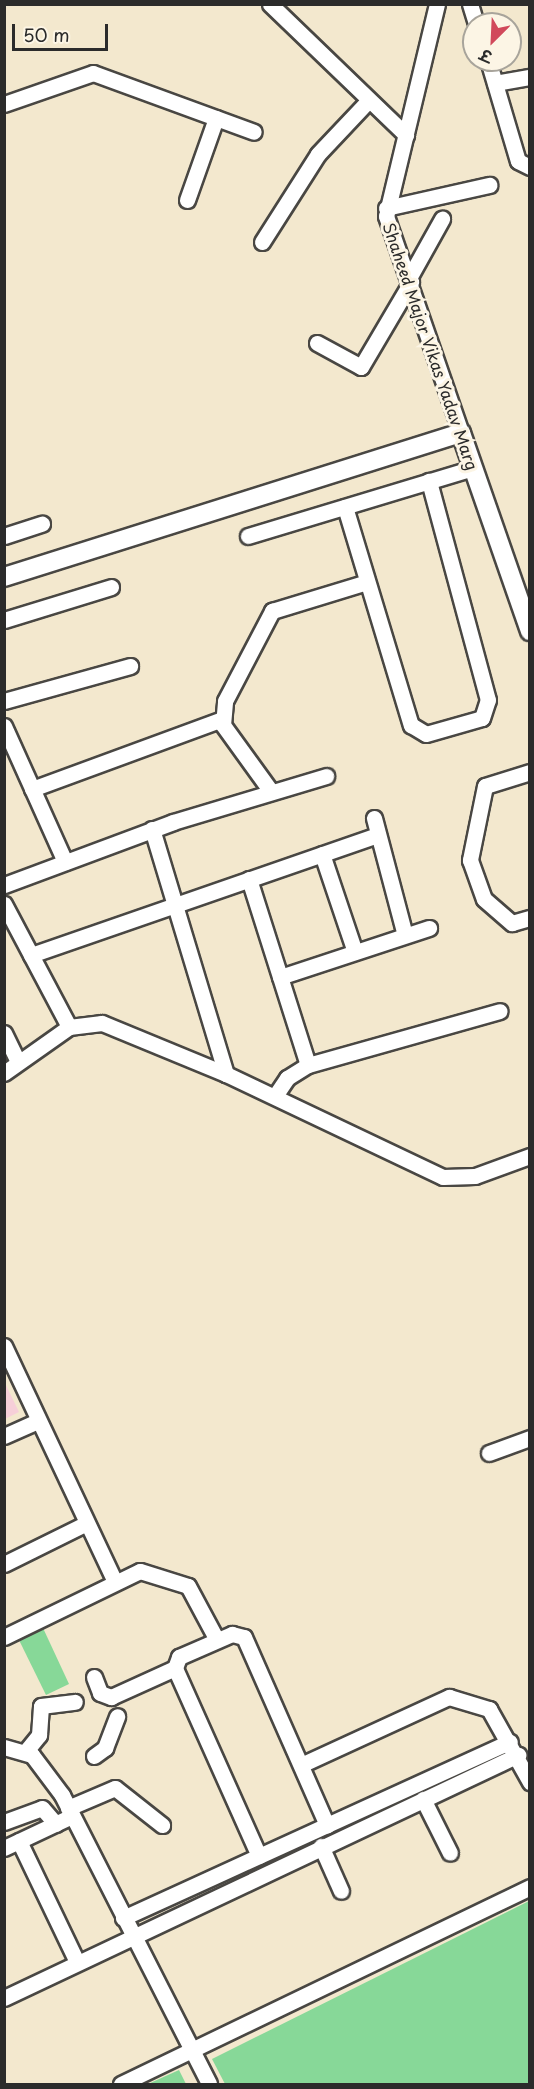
<!DOCTYPE html>
<meta charset="utf-8">
<style>
body{margin:0}
#map{position:relative;width:534px;height:2089px;overflow:hidden;background:#f3e8ce;font-family:"Playpen Sans","Playpen Sans Deva",sans-serif}
div>[style]{position:absolute}
.built>*{inset:0;background:#f6cfd8}
.green>*{inset:0;background:#87d898}
.roads{filter:drop-shadow(2px 0 #494743) drop-shadow(-2px 0 #494743) drop-shadow(0 2px #494743) drop-shadow(0 -2px #494743)}
.minor>*{height:15px;margin:-7.5px;padding:0 7.5px;transform-origin:7.5px;border-radius:7.5px;background:#fff}
.tertiary>*{height:18px;margin:-9px;padding:0 9px;transform-origin:9px;border-radius:9px;background:#fff}
span{translate:-50% -50%;white-space:nowrap;text-align:center;line-height:1.15;-webkit-text-stroke:6px #fcf5e5;paint-order:stroke}
.street-label{font-size:16px;color:#2b2b2b}
.frame{position:absolute;inset:0;border:6px solid #2b2b2b;pointer-events:none}
.north{position:absolute;left:462px;top:12px;width:60px;height:60px;box-sizing:border-box;background:#fcf5e5;border:2px solid #a8a49b;border-radius:50%;rotate:204deg;font-size:16px;font-weight:700;line-height:24px;text-align:center;color:#2b2b2b}
.north::after{content:'';display:block;margin:auto;width:21px;height:27px;background:#d1495b;clip-path:polygon(50% 0,100% 100%,50% 72%,0 100%)}
.scale{position:absolute;left:12px;top:24px;width:96px;height:27px;box-sizing:border-box;border:3px solid #2b2b2b;border-top:0;padding-left:8px;font-size:18px;line-height:21px;white-space:nowrap;color:#2b2b2b;-webkit-text-stroke:4px #fcf5e5;paint-order:stroke}
</style>
<div id="map">
<div class="built">
<div style="clip-path:polygon(4px 1381px,19px 1412px,5px 1419px,4px 1419px)"></div>
</div>
<div class="green">
<div style="clip-path:polygon(43px 1628px,69px 1684px,46px 1695px,18px 1638px)"></div>
<div style="clip-path:polygon(529px 1901px,529px 2084px,225px 2084px,212px 2059px)"></div>
<div style="clip-path:polygon(179px 2070px,186px 2084px,148px 2084px)"></div>
</div>
<div class="roads">
<div class="minor">
<div style="left:270px;top:4px;width:189px;rotate:43.9deg"></div>
<div style="left:437px;top:4px;width:218px;rotate:103.5deg"></div>
<div style="left:386px;top:216px;width:230px;rotate:70.9deg"></div>
<div style="left:470px;top:4px;width:21px;rotate:73deg"></div>
<div style="left:488px;top:60px;width:105px;rotate:73.5deg"></div>
<div style="left:518px;top:161px;width:13px;rotate:27deg"></div>
<div style="left:495px;top:83px;width:36px;rotate:-10deg"></div>
<div style="left:4px;top:104px;width:94px;rotate:-19.2deg"></div>
<div style="left:93px;top:73px;width:171px;rotate:20.1deg"></div>
<div style="left:187px;top:200px;width:87px;rotate:-70.5deg"></div>
<div style="left:386px;top:208px;width:106px;rotate:-12.6deg"></div>
<div style="left:262px;top:242px;width:104px;rotate:-57.5deg"></div>
<div style="left:318px;top:154px;width:70px;rotate:-46.7deg"></div>
<div style="left:409px;top:278px;width:68px;rotate:-60.8deg"></div>
<div style="left:317px;top:343px;width:50px;rotate:28.6deg"></div>
<div style="left:361px;top:367px;width:99px;rotate:-59.5deg"></div>
<div style="left:345px;top:507px;width:228px;rotate:73.2deg"></div>
<div style="left:411px;top:725px;width:17px;rotate:31deg"></div>
<div style="left:426px;top:734px;width:58px;rotate:-15.9deg"></div>
<div style="left:482px;top:718px;width:19px;rotate:-72deg"></div>
<div style="left:488px;top:700px;width:227px;rotate:-105.1deg"></div>
<div style="left:4px;top:536px;width:40px;rotate:-18deg"></div>
<div style="left:248px;top:536px;width:235px;rotate:-16.8deg"></div>
<div style="left:4px;top:620px;width:112px;rotate:-17.1deg"></div>
<div style="left:4px;top:701px;width:131px;rotate:-15.5deg"></div>
<div style="left:4px;top:726px;width:149px;rotate:65.8deg"></div>
<div style="left:530px;top:772px;width:47px;rotate:162.7deg"></div>
<div style="left:485px;top:786px;width:76px;rotate:101.5deg"></div>
<div style="left:470px;top:860px;width:41px;rotate:70.3deg"></div>
<div style="left:484px;top:899px;width:37px;rotate:41deg"></div>
<div style="left:512px;top:923px;width:19px;rotate:-16deg"></div>
<div style="left:32px;top:789px;width:200px;rotate:-20.2deg"></div>
<div style="left:270px;top:790px;width:80px;rotate:-125.9deg"></div>
<div style="left:223px;top:725px;width:24px;rotate:-85deg"></div>
<div style="left:225px;top:701px;width:102px;rotate:-62.4deg"></div>
<div style="left:272px;top:611px;width:99px;rotate:-17deg"></div>
<div style="left:374px;top:818px;width:121px;rotate:75.2deg"></div>
<div style="left:152px;top:829px;width:256px;rotate:73.2deg"></div>
<div style="left:322px;top:854px;width:103px;rotate:71.4deg"></div>
<div style="left:249px;top:879px;width:195px;rotate:72.4deg"></div>
<div style="left:4px;top:885px;width:180px;rotate:-20.4deg"></div>
<div style="left:173px;top:822px;width:160px;rotate:-16.7deg"></div>
<div style="left:4px;top:904px;width:139px;rotate:62.1deg"></div>
<div style="left:31px;top:955px;width:367px;rotate:-19.1deg"></div>
<div style="left:280px;top:977px;width:157px;rotate:-18.2deg"></div>
<div style="left:4px;top:1033px;width:32px;rotate:64deg"></div>
<div style="left:4px;top:1073px;width:80px;rotate:-35.3deg"></div>
<div style="left:69px;top:1027px;width:33px;rotate:-7deg"></div>
<div style="left:102px;top:1023px;width:134px;rotate:22.4deg"></div>
<div style="left:226px;top:1074px;width:240px;rotate:25.4deg"></div>
<div style="left:443px;top:1177px;width:32px;rotate:-2deg"></div>
<div style="left:475px;top:1176px;width:59px;rotate:-20deg"></div>
<div style="left:275px;top:1096px;width:22px;rotate:-56deg"></div>
<div style="left:287px;top:1078px;width:25px;rotate:-32deg"></div>
<div style="left:308px;top:1065px;width:199px;rotate:-15.7deg"></div>
<div style="left:4px;top:1346px;width:261px;rotate:64.8deg"></div>
<div style="left:4px;top:1436px;width:36px;rotate:-24deg"></div>
<div style="left:489px;top:1453px;width:44px;rotate:-20.1deg"></div>
<div style="left:4px;top:1564px;width:90px;rotate:-26.3deg"></div>
<div style="left:4px;top:1637px;width:151px;rotate:-25.9deg"></div>
<div style="left:140px;top:1571px;width:50px;rotate:17.4deg"></div>
<div style="left:188px;top:1586px;width:61px;rotate:61.8deg"></div>
<div style="left:94px;top:1677px;width:17px;rotate:69deg"></div>
<div style="left:100px;top:1693px;width:12px;rotate:20deg"></div>
<div style="left:111px;top:1697px;width:70px;rotate:-24.4deg"></div>
<div style="left:4px;top:1747px;width:29px;rotate:16deg"></div>
<div style="left:32px;top:1755px;width:50px;rotate:53.1deg"></div>
<div style="left:62px;top:1795px;width:324px;rotate:63deg"></div>
<div style="left:26px;top:1751px;width:21px;rotate:-51deg"></div>
<div style="left:39px;top:1735px;width:29px;rotate:-86deg"></div>
<div style="left:41px;top:1706px;width:34px;rotate:-7deg"></div>
<div style="left:94px;top:1756px;width:14px;rotate:-36deg"></div>
<div style="left:105px;top:1748px;width:34px;rotate:-69deg"></div>
<div style="left:303px;top:1764px;width:161px;rotate:-24.7deg"></div>
<div style="left:449px;top:1697px;width:42px;rotate:16.7deg"></div>
<div style="left:489px;top:1709px;width:84px;rotate:60.7deg"></div>
<div style="left:423px;top:1799px;width:60px;rotate:63.4deg"></div>
<div style="left:68px;top:1808px;width:51px;rotate:-23.1deg"></div>
<div style="left:115px;top:1788px;width:60px;rotate:38.2deg"></div>
<div style="left:4px;top:1822px;width:40px;rotate:-20.2deg"></div>
<div style="left:42px;top:1808px;width:21px;rotate:49deg"></div>
<div style="left:19px;top:1841px;width:134px;rotate:64.4deg"></div>
<div style="left:321px;top:1846px;width:49px;rotate:66deg"></div>
<div style="left:4px;top:1848px;width:75px;rotate:-25.2deg"></div>
<div style="left:259px;top:1856px;width:206px;rotate:-114.1deg"></div>
<div style="left:175px;top:1668px;width:12px;rotate:-70deg"></div>
<div style="left:179px;top:1657px;width:58px;rotate:-23.5deg"></div>
<div style="left:232px;top:1634px;width:12px;rotate:14deg"></div>
<div style="left:244px;top:1637px;width:206px;rotate:66.2deg"></div>
<div style="left:123px;top:1918px;width:425px;rotate:-24.5deg"></div>
<div style="left:4px;top:1998px;width:569px;rotate:-25.3deg"></div>
<div style="left:121px;top:2084px;width:454px;rotate:-25.7deg"></div>
</div>
<div class="tertiary">
<div style="left:4px;top:577px;width:479px;rotate:-17.5deg"></div>
<div style="left:461px;top:433px;width:210px;rotate:70.8deg"></div>
</div>
</div>
<div class="street-label">
<span style="left:431px;top:346px;rotate:71deg">Shaheed Major Vikas Yadav Marg</span>
</div>
<div class="frame"></div>
<div class="north">उ</div>
<div class="scale">50 m</div>
</div>
